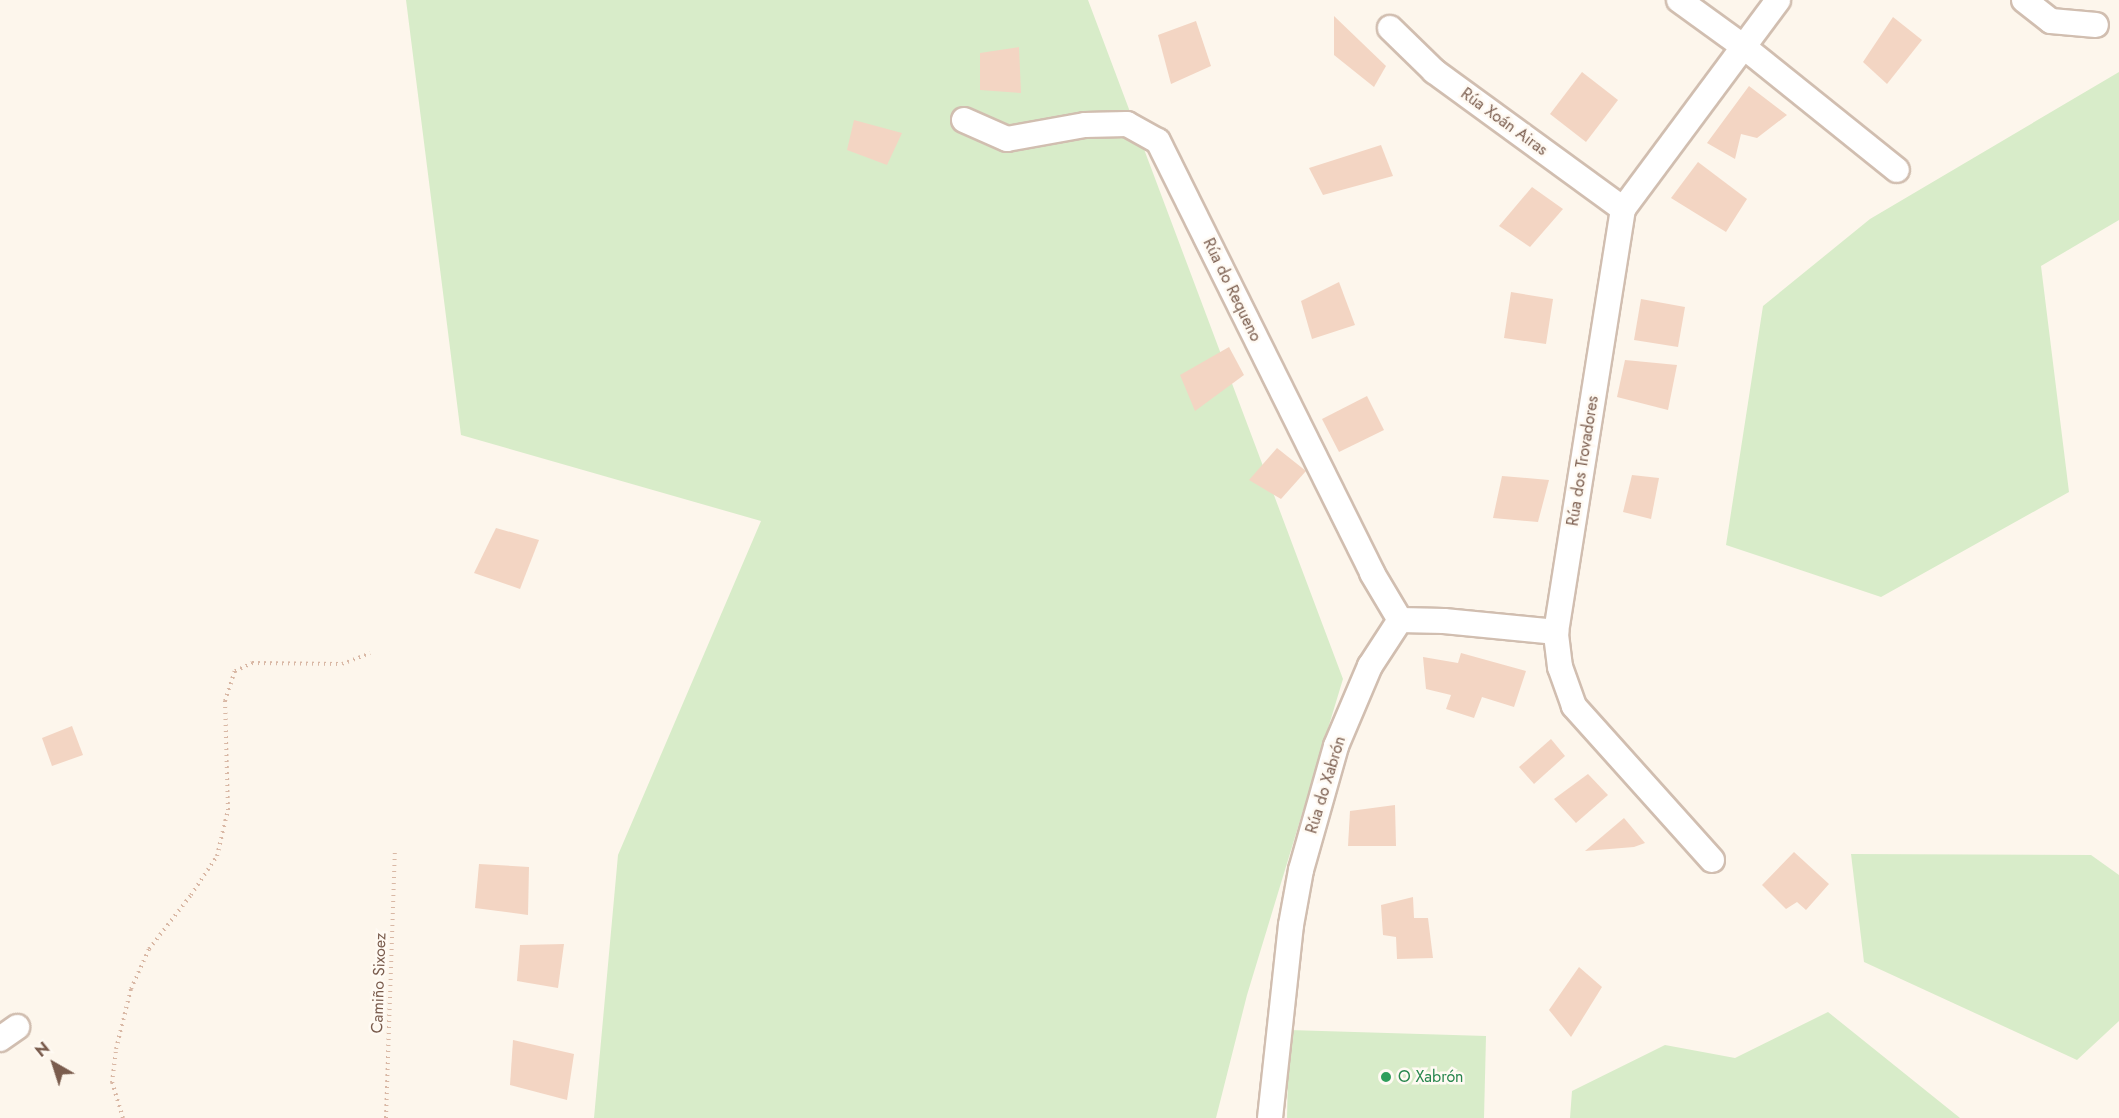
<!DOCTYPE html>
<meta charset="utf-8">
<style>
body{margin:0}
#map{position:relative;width:2119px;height:1118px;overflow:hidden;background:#fdf6ec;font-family:Jost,sans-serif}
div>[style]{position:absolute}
.green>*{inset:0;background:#d8ecc9}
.building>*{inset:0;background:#f3d5c3}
.path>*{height:4px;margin-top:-2px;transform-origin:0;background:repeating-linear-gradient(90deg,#d9b8a5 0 1.5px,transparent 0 6px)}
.roads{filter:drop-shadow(2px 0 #d1beb0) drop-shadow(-2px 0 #d1beb0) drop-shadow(0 2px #d1beb0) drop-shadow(0 -2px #d1beb0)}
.street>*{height:24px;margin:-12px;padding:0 12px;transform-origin:12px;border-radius:12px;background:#fff}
.dots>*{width:16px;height:16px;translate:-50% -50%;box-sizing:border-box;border:3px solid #fffaf3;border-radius:50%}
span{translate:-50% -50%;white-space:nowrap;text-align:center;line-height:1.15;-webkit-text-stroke:5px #fffaf3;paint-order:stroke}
.street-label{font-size:16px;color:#7a5c4d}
.leisure-label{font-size:16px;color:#27864d}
.left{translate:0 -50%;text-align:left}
.north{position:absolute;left:24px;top:1034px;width:60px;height:60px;-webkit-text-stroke:4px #fffaf3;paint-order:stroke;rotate:321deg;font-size:16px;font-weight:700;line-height:24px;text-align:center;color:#7a5c4d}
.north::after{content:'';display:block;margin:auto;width:21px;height:27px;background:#7a5c4d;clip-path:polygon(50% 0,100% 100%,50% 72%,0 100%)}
</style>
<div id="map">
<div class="green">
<div style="clip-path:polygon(406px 0,1088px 0,1343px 679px,1247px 995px,1216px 1118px,594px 1118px,618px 855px,761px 521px,461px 435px)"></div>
<div style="clip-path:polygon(2119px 72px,2119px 220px,2041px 266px,2069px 492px,1881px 597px,1726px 545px,1763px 306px,1870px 219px)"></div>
<div style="clip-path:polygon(1851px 854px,2091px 855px,2119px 875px,2119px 1021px,2077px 1060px,1864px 962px)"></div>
<div style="clip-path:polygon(1828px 1012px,1960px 1118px,1570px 1118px,1572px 1091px,1665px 1045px,1735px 1058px)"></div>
<div style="clip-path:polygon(1289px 1030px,1486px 1036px,1484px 1118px,1287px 1118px)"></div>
</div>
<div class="building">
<div style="clip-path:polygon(1334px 16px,1386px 66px,1374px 87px,1334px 55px)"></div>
<div style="clip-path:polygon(1893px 17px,1922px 40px,1887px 84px,1863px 62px)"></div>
<div style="clip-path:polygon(1196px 21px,1211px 66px,1171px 84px,1158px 35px)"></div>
<div style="clip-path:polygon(1019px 47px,1021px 93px,980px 90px,980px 53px)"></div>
<div style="clip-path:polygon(1582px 72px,1618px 100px,1586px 142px,1550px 114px)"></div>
<div style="clip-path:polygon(1749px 86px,1787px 115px,1757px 138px,1741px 134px,1735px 159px,1707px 143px)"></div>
<div style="clip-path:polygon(854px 120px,902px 133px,887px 165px,847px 150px)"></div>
<div style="clip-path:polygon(1381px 145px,1393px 176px,1323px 195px,1309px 168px)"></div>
<div style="clip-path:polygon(1698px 162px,1747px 199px,1726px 232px,1671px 198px)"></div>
<div style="clip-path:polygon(1532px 187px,1563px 209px,1530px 247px,1499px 226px)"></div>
<div style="clip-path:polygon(1339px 282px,1355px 325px,1312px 339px,1301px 301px)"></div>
<div style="clip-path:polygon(1511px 292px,1553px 299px,1546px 344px,1504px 338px)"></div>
<div style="clip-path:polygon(1641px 299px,1685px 307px,1678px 347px,1634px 340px)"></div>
<div style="clip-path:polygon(1229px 347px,1244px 375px,1195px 411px,1180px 375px)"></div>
<div style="clip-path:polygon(1625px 360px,1677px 365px,1668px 410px,1617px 397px)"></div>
<div style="clip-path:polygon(1367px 396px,1384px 430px,1339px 452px,1322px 419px)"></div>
<div style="clip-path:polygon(1277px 448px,1306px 471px,1281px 499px,1249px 480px)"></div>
<div style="clip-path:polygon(1632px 475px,1659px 478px,1651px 519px,1623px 512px)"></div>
<div style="clip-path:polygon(1502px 476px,1549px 480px,1538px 522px,1493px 518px)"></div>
<div style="clip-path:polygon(496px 528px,539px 540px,520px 589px,474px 573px)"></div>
<div style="clip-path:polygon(1461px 653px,1526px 671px,1514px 707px,1482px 697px,1474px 718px,1446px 709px,1451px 695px,1426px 689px,1423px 657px,1458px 663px)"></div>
<div style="clip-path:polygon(72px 726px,83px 755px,52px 766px,42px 738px)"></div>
<div style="clip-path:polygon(1551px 739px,1565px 756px,1534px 784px,1519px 767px)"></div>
<div style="clip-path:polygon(1588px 774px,1608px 795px,1576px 823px,1554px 799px)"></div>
<div style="clip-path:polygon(1395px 805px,1396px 846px,1348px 846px,1350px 811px)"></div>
<div style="clip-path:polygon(1624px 818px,1645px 843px,1634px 847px,1585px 851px)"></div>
<div style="clip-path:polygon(1794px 852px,1829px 884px,1806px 910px,1797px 902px,1786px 909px,1762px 885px)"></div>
<div style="clip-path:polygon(479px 864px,529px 867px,528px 915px,475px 908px)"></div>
<div style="clip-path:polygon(1413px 897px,1414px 918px,1428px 918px,1433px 958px,1397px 959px,1396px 937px,1383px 935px,1381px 905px)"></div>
<div style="clip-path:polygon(564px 944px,558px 988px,517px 981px,520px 945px)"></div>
<div style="clip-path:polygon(1579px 967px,1602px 987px,1571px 1037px,1549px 1010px)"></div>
<div style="clip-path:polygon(513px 1040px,574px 1054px,567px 1100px,510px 1085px)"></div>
</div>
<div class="path">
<div style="left:123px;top:1118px;width:37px;rotate:-107deg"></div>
<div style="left:112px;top:1083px;width:34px;rotate:-83deg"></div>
<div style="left:116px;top:1049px;width:62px;rotate:-76deg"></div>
<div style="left:131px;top:989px;width:44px;rotate:-65.8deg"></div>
<div style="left:149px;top:949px;width:68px;rotate:-52.1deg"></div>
<div style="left:191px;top:895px;width:47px;rotate:-56.3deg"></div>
<div style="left:217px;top:856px;width:47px;rotate:-76.6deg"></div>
<div style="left:228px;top:810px;width:109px;rotate:-91.6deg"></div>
<div style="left:225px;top:701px;width:32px;rotate:-72deg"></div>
<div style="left:235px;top:671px;width:19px;rotate:-25deg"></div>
<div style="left:252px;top:663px;width:90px;rotate:0.6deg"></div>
<div style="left:342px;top:664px;width:30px;rotate:-21deg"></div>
<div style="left:386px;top:1118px;width:268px;rotate:-88.1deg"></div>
</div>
<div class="roads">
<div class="street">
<div style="left:1679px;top:0;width:80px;rotate:35.9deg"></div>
<div style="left:1744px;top:47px;width:196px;rotate:38.8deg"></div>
<div style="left:2024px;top:0;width:34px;rotate:38deg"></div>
<div style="left:2051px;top:21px;width:45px;rotate:5.1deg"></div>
<div style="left:1390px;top:28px;width:62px;rotate:44.3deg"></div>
<div style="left:1434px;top:71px;width:234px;rotate:36.1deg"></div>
<div style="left:964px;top:120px;width:47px;rotate:23.8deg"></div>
<div style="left:1007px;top:139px;width:79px;rotate:-10.2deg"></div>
<div style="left:1085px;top:125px;width:42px;rotate:-1.4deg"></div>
<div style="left:1127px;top:124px;width:35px;rotate:29deg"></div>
<div style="left:1158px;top:141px;width:482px;rotate:63.6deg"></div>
<div style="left:1372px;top:573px;width:55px;rotate:59.2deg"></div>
<div style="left:1400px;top:620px;width:44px;rotate:1.3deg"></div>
<div style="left:1444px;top:621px;width:113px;rotate:5.6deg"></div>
<div style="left:1712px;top:860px;width:207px;rotate:-131.9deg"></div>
<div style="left:1574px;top:706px;width:41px;rotate:-109.7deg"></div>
<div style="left:1560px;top:667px;width:35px;rotate:-97deg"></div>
<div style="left:1556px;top:632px;width:428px;rotate:-81deg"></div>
<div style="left:1623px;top:209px;width:260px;rotate:-53.4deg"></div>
<div style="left:0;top:1039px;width:21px;rotate:-35deg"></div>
<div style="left:1270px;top:1118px;width:194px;rotate:-83.8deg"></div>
<div style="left:1291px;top:925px;width:56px;rotate:-79.7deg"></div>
<div style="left:1301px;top:870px;width:129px;rotate:-74.2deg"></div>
<div style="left:1336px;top:746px;width:87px;rotate:-67deg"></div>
<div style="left:1370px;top:666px;width:55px;rotate:-56.9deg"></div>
</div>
</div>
<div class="dots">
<div style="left:1386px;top:1077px;background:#2e9e5b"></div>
</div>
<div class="street-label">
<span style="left:1504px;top:122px;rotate:36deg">Rúa Xoán Airas</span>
<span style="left:1232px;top:290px;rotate:64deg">Rúa do Requeno</span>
<span style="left:1583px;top:461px;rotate:-81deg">Rúa dos Trovadores</span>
<span style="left:1326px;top:785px;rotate:-73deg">Rúa do Xabrón</span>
<span style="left:379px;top:983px;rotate:-88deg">Camiño Sixoez</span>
</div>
<div class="leisure-label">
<span class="left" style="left:1398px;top:1077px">O Xabrón</span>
</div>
<div class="north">N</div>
</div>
